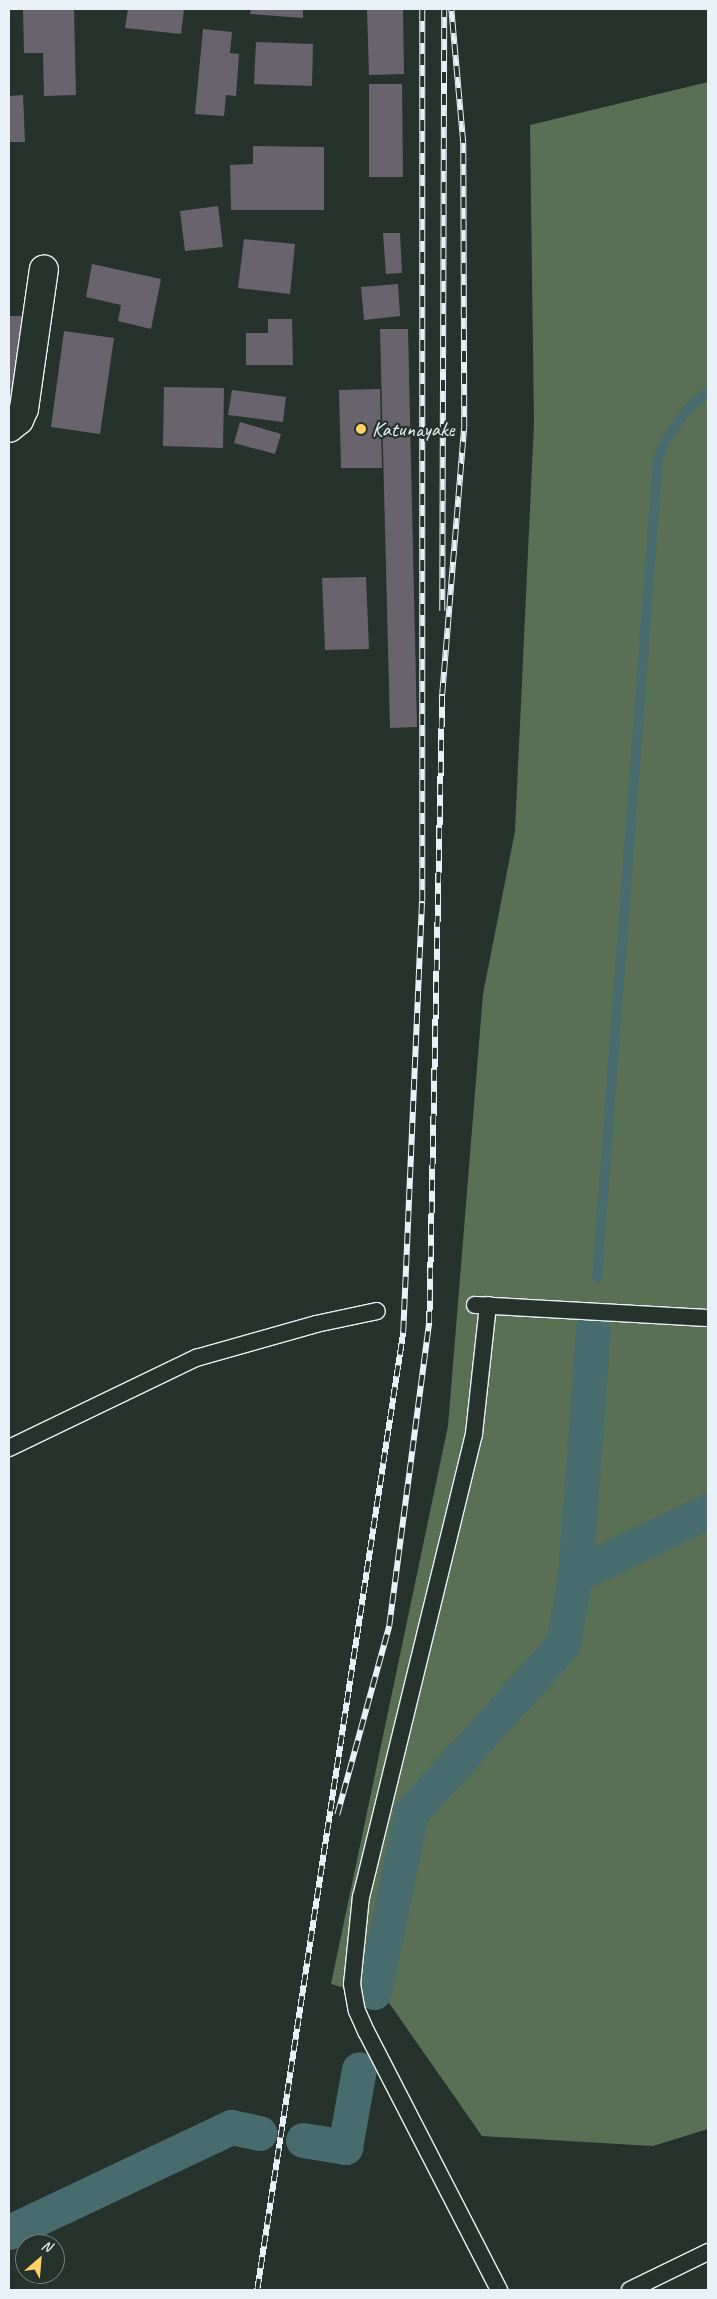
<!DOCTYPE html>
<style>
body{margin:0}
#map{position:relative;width:717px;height:2299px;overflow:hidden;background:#26332d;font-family:Caveat,sans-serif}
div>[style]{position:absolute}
.green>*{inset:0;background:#597054}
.stream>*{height:10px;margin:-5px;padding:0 5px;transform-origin:5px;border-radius:5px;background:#486b6e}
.canal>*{height:35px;margin:-17.5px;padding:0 17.5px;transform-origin:17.5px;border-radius:17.5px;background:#486b6e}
.building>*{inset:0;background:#68636d}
.roads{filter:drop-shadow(1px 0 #e8f1f8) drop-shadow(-1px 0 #e8f1f8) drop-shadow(0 1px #e8f1f8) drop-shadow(0 -1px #e8f1f8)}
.service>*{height:16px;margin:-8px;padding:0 8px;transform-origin:8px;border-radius:8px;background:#26332d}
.minor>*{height:28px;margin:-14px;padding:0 14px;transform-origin:14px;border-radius:14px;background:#26332d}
.rail>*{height:5.5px;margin-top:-2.75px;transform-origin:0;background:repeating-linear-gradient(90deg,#26332d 0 11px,#e8f1f8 0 22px);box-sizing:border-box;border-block:1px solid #e8f1f8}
.dots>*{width:14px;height:14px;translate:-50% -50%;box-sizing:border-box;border:2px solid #26332d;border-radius:50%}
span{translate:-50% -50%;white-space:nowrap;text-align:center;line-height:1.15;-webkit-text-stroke:4.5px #26332d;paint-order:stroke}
.poi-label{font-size:21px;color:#e8f1f8}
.left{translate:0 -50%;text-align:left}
.frame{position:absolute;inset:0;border:10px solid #e8f1f8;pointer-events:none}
.north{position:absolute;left:15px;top:2234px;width:50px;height:50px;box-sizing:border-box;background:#26332d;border:1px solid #747f7e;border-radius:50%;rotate:27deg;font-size:14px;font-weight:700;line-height:20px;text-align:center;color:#e8f1f8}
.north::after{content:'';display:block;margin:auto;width:18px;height:22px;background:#ffd166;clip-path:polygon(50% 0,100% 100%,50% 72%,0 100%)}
</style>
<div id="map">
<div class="green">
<div style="clip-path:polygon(708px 82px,708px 2129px,653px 2146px,482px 2136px,387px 2000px,331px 1984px,448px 1426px,483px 994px,515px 831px,534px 423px,530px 125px)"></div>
</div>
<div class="stream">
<div style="left:597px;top:1278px;width:822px;rotate:-85.75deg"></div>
<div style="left:658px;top:458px;width:22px;rotate:-66deg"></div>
<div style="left:667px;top:438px;width:33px;rotate:-55deg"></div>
<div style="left:686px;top:411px;width:30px;rotate:-42deg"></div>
</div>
<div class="canal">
<div style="left:575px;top:1575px;width:148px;rotate:-25.7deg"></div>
<div style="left:374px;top:1992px;width:183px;rotate:-78.3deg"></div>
<div style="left:411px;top:1813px;width:227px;rotate:-48deg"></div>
<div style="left:563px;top:1644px;width:70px;rotate:-80.1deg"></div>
<div style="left:575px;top:1575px;width:245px;rotate:-85.8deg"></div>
<div style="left:303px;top:2140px;width:43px;rotate:9.5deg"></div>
<div style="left:345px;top:2147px;width:79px;rotate:-79.8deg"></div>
<div style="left:9px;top:2232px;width:246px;rotate:-25.3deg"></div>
<div style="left:231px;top:2127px;width:29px;rotate:12deg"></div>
</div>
<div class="building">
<div style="clip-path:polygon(74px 9px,76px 95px,44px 96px,43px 53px,24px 53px,23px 10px)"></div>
<div style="clip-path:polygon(128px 9px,184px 9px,181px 34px,125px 28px)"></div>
<div style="clip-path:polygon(251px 9px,303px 9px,303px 18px,250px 14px)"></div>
<div style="clip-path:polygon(367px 9px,403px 9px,404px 74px,369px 75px)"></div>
<div style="clip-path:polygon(203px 29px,232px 32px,230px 53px,239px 54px,236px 96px,226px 95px,224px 116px,195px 114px)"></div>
<div style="clip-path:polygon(256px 42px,313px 44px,312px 86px,254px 84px)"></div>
<div style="clip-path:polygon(369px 84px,402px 84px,403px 177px,369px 177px)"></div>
<div style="clip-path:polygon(23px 95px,25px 142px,9px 142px,9px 96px)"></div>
<div style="clip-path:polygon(253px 146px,324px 147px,324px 210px,231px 210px,230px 165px,253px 164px)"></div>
<div style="clip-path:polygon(218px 206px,223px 247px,185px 251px,180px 211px)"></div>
<div style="clip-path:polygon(383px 233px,400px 233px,402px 273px,386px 274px)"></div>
<div style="clip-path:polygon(244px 239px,295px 244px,290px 294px,238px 288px)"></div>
<div style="clip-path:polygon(92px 264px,161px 279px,151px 329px,118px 321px,121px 305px,86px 297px)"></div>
<div style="clip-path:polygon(398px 284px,400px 316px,364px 320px,361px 287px)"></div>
<div style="clip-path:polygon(9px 316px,24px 316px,22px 401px,9px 401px)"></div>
<div style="clip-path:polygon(268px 319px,292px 319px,293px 365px,246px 365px,246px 333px,268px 333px)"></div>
<div style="clip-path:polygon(380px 329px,408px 329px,417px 727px,390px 728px)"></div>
<div style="clip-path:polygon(64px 331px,114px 338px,100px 434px,51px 427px)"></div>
<div style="clip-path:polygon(164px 387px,224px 388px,223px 448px,163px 446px)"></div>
<div style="clip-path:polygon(380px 389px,382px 468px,341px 468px,339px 390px)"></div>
<div style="clip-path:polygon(232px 390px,286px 397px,283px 422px,228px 415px)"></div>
<div style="clip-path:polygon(240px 422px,281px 434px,275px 454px,234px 443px)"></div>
<div style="clip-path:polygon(366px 577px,369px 649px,325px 650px,322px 578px)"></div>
</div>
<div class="roads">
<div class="service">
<div style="left:475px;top:1305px;width:233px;rotate:3.2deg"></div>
<div style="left:488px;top:1305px;width:130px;rotate:96.2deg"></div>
<div style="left:474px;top:1434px;width:476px;rotate:103.7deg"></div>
<div style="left:361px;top:1896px;width:88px;rotate:95.8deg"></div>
<div style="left:352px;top:1984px;width:27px;rotate:80deg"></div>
<div style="left:357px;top:2011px;width:24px;rotate:66deg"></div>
<div style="left:367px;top:2033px;width:289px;rotate:62.8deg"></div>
<div style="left:9px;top:1448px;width:208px;rotate:-25.7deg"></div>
<div style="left:196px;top:1358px;width:125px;rotate:-15.8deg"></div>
<div style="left:316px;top:1324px;width:62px;rotate:-12deg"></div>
<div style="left:630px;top:2290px;width:87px;rotate:-26deg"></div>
</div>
<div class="minor">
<div style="left:9px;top:428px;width:13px;rotate:-39deg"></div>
<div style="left:19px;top:420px;width:12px;rotate:-66deg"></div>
<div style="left:24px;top:409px;width:141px;rotate:-81.9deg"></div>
</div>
</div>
<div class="rail">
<div style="left:442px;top:611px;width:602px;rotate:-89.81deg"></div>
<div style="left:337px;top:1815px;width:196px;rotate:-74.6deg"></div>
<div style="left:389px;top:1626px;width:306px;rotate:-82.5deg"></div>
<div style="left:429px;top:1323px;width:629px;rotate:-88.82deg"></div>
<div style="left:442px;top:694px;width:267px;rotate:-85.3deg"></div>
<div style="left:464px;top:428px;width:285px;rotate:-90.2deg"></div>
<div style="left:463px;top:143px;width:135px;rotate:-95.1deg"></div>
<div style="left:257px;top:2290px;width:969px;rotate:-81.33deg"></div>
<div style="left:403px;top:1332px;width:431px;rotate:-87.5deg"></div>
<div style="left:422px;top:901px;width:892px;rotate:-90deg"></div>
</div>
<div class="dots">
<div style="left:361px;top:429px;background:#ffd166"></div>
</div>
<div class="poi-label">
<span class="left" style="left:372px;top:429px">Katunayake</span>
</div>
<div class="frame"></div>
<div class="north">N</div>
</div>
